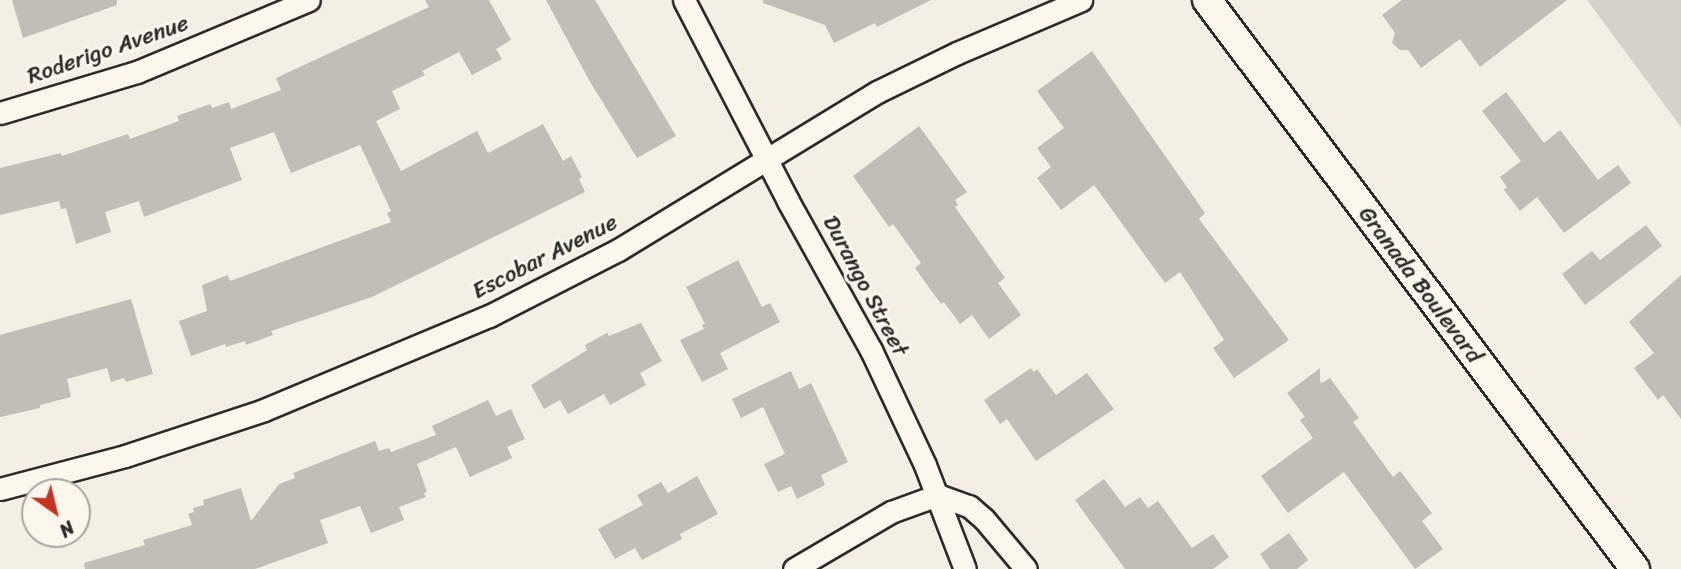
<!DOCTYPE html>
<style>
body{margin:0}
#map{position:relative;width:1681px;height:569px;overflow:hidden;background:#f3efe4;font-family:Sriracha,sans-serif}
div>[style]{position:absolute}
.green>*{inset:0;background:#d5d2c9}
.building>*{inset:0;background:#c0beb6}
.roads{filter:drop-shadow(2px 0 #2b2b2b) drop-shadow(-2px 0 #2b2b2b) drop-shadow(0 2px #2b2b2b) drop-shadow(0 -2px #2b2b2b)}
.minor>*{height:21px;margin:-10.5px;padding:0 10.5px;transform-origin:10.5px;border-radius:10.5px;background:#fbf7ec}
.tertiary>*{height:28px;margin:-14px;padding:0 14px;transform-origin:14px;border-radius:14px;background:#fbf7ec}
span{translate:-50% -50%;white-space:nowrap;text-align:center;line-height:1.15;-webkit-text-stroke:6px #fbf7ec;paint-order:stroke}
.street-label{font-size:23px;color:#2b2b2b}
.north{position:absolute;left:21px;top:478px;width:70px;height:70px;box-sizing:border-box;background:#fbf7ec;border:2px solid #a8a59f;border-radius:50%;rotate:146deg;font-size:19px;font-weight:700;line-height:28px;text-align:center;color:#2b2b2b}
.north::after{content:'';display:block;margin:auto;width:24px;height:32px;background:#c8321e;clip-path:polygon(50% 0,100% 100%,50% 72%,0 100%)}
</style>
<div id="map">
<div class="green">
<div style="clip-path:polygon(1587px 0,1681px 0,1681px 127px)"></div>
</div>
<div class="building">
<div style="clip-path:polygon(12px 0,117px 0,117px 5px,23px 38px)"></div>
<div style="clip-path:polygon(425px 0,489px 0,511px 40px,496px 49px,502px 59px,472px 75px,459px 52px,422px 71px,425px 75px,392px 91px,400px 109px,376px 121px,401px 171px,477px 131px,488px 153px,543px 124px,563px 161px,571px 156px,582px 177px,579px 179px,585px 192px,372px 297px,271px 331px,273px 335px,246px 345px,245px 341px,226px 347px,225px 344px,191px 356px,179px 321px,207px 311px,202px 285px,228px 275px,230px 281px,391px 222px,387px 213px,391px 211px,360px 145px,291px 173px,274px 132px,230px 148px,242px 180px,144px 217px,139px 201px,105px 212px,111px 232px,76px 244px,66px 208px,61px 209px,59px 201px,0 215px,0 168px,61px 153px,62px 156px,128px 134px,130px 139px,179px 121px,177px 116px,210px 104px,212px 108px,229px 102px,231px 109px,281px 90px,276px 78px,429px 7px)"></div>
<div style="clip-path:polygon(546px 0,595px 0,676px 136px,637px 158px,589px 80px)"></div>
<div style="clip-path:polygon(763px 0,931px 0,877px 27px,875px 23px,834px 43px,825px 25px,763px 3px)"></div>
<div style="clip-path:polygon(1402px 0,1567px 0,1480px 67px,1460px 39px,1421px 68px,1408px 50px,1400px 50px,1392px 43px,1395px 33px,1382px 15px)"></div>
<div style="clip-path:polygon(1092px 51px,1205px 213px,1199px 219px,1289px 340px,1234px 378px,1213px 348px,1224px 340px,1180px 272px,1165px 283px,1094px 185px,1061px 210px,1037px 178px,1051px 167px,1037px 148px,1064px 128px,1037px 91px)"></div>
<div style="clip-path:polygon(1506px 92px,1544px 143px,1560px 130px,1598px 180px,1618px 165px,1631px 183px,1564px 233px,1537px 197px,1520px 211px,1504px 190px,1507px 187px,1500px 177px,1521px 161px,1482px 111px)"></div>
<div style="clip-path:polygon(919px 126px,967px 192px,955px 200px,958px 205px,955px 207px,1005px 278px,998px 283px,1021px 315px,989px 339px,972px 315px,960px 324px,944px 302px,941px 304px,915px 268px,921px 263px,893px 224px,889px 227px,853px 176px)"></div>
<div style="clip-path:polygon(1646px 225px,1662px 246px,1585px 305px,1562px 274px,1592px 251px,1600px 260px)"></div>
<div style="clip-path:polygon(738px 260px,762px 307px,770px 303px,780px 322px,720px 353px,728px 369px,702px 382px,680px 340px,704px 329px,702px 325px,705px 324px,686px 287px)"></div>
<div style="clip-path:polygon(1681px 275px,1681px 419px,1663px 395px,1658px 400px,1634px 368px,1654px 353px,1629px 322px)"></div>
<div style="clip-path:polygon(131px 299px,153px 374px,126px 382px,124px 378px,111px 382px,107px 368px,67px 379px,71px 397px,40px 405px,40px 408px,0 417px,0 335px)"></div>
<div style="clip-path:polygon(641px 323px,662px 361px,640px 373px,646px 385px,610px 405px,604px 394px,568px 414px,560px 400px,544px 409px,531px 385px,587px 350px,585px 345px,607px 333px,609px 336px)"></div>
<div style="clip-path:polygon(1031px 368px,1034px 372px,1037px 369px,1056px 395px,1087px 373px,1114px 409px,1036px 461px,1007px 419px,1000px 424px,984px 400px)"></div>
<div style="clip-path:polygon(1320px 368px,1320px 381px,1322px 383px,1330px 378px,1359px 418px,1353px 422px,1393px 477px,1400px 471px,1432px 513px,1422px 521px,1443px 549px,1415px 569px,1344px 472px,1288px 513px,1261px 476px,1313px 438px,1300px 420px,1305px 417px,1287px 393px)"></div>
<div style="clip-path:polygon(791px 371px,799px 389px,811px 383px,848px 462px,821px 475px,825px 485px,797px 499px,791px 486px,778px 492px,764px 464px,785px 454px,763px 407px,741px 418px,732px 399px)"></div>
<div style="clip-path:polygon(488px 400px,496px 416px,511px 409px,525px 439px,507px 447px,512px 458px,470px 477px,456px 447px,417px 464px,427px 492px,424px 493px,426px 497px,399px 507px,404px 520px,371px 533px,360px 506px,320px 520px,328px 543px,255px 569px,85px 569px,84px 563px,145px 545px,143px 540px,192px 525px,188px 514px,194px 512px,193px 508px,204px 505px,203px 500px,241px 488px,251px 521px,279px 484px,295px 478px,293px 473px,375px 441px,379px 451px,389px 448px,391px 452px,436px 435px,432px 426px)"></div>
<div style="clip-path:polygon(697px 476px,718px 514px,680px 534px,682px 539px,642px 560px,635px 548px,615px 559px,598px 529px,643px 505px,637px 495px,661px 482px,668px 493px)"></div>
<div style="clip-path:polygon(1104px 479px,1125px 507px,1140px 497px,1148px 508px,1158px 501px,1192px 548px,1213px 534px,1229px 557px,1213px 569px,1125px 569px,1075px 500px)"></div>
<div style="clip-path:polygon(1289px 533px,1308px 560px,1297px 569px,1270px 569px,1260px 554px)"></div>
</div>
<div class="roads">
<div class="minor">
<div style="left:684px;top:0;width:226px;rotate:62.6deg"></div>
<div style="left:788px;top:201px;width:171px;rotate:60.9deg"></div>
<div style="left:871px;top:350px;width:127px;rotate:64.8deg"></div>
<div style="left:925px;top:465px;width:111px;rotate:69deg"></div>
<div style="left:0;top:113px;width:143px;rotate:-16.7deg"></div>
<div style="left:137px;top:72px;width:186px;rotate:-22.7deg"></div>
<div style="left:0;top:489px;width:129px;rotate:-14.8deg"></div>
<div style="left:125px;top:456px;width:146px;rotate:-18.3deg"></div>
<div style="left:264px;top:410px;width:244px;rotate:-22.7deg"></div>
<div style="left:489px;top:316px;width:145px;rotate:-27.1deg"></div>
<div style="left:618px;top:250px;width:303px;rotate:-31.4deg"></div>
<div style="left:877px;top:92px;width:89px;rotate:-26deg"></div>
<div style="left:957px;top:53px;width:135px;rotate:-23.1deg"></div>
<div style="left:938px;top:495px;width:33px;rotate:20deg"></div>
<div style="left:969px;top:506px;width:20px;rotate:41deg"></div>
<div style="left:984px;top:519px;width:65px;rotate:50deg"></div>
<div style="left:794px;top:569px;width:113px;rotate:-30.4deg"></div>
<div style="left:891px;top:512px;width:50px;rotate:-19.9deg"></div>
</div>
<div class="tertiary">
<div style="left:1207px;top:0;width:712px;rotate:53.05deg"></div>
</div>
</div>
<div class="street-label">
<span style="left:108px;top:50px;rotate:-19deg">Roderigo Avenue</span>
<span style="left:545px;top:257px;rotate:-27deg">Escobar Avenue</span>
<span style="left:1420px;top:285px;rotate:53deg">Granada Boulevard</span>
<span style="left:865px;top:286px;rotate:62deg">Durango Street</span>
</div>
<div class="north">N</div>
</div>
